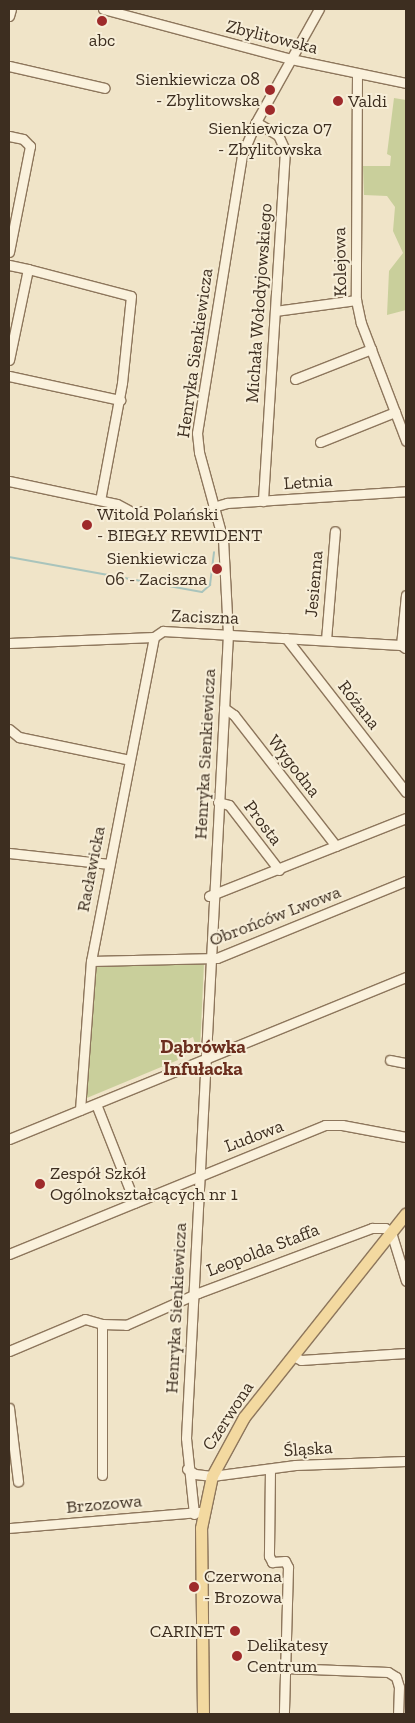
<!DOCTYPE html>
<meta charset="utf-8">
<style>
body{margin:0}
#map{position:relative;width:415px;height:1723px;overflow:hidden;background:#f0e4c8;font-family:"Zilla Slab",serif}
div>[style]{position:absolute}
.green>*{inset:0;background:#c9cf9b}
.stream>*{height:2px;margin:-1px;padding:0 1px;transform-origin:1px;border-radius:1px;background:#a9c4bc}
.roads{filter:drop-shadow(1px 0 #8d765c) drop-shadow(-1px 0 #8d765c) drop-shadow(0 1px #8d765c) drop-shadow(0 -1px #8d765c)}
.minor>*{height:9px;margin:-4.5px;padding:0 4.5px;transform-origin:4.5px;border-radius:4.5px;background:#faf1dc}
.major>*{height:11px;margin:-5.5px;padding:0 5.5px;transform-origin:5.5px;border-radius:5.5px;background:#f3d9a0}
.dots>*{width:14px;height:14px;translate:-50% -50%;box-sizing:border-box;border:2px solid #f7eed8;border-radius:50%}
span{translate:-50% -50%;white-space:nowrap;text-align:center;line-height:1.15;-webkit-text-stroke:4px #f7eed8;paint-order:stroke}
.street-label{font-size:18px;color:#3d2e20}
.poi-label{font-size:18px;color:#3d2e20}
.right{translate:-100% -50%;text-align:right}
.left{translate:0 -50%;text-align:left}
.neighbourhood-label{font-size:19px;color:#6b2e1e;font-weight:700}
.frame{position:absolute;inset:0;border:10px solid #3d2e20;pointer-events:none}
</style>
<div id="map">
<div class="green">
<div style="clip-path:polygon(394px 98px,406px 100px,406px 310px,387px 315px,389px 271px,403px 253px,393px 231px,395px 207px,387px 196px,364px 195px,363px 166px,390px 166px,391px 156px,387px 154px)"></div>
<div style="clip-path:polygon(204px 963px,200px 1049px,197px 1050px,193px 1037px,173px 1046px,178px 1060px,82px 1100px,95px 964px)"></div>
</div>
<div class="stream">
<div style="left:9px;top:557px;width:196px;rotate:10.3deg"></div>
<div style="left:202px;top:592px;width:11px;rotate:-41deg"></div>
<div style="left:210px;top:585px;width:33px;rotate:-83deg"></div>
</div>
<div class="roads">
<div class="minor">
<div style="left:103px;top:9px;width:195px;rotate:14.9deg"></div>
<div style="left:291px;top:59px;width:117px;rotate:11.8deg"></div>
<div style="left:9px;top:16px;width:7px;rotate:-74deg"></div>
<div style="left:9px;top:66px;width:98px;rotate:12.9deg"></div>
<div style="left:357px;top:73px;width:227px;rotate:90.3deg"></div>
<div style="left:356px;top:300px;width:24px;rotate:78deg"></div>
<div style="left:361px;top:323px;width:126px;rotate:69.1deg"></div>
<div style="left:256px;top:122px;width:26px;rotate:31deg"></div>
<div style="left:278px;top:135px;width:17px;rotate:65deg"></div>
<div style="left:285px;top:150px;width:352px;rotate:93.6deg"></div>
<div style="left:9px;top:136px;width:14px;rotate:12deg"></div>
<div style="left:23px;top:139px;width:10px;rotate:45deg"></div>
<div style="left:30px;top:146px;width:108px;rotate:101.2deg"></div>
<div style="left:9px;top:265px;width:19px;rotate:12deg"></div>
<div style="left:28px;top:269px;width:93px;rotate:101.8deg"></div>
<div style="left:28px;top:269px;width:106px;rotate:14.7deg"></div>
<div style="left:131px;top:296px;width:87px;rotate:95.9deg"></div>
<div style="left:122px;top:383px;width:119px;rotate:100.6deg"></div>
<div style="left:275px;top:311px;width:82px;rotate:-7.7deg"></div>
<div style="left:9px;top:376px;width:114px;rotate:12.2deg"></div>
<div style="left:295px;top:379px;width:82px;rotate:-21.5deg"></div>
<div style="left:320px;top:442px;width:81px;rotate:-21.8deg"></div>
<div style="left:9px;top:481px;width:110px;rotate:12deg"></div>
<div style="left:117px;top:504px;width:19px;rotate:28deg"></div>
<div style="left:134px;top:513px;width:8px;rotate:-14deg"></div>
<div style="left:213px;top:507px;width:15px;rotate:-16deg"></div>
<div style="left:227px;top:503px;width:179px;rotate:-3.8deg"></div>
<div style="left:286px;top:638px;width:195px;rotate:52.1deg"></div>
<div style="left:326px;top:640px;width:109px;rotate:-85.3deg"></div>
<div style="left:9px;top:643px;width:145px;rotate:-2.4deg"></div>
<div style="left:154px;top:637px;width:11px;rotate:-34deg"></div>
<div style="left:163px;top:631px;width:238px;rotate:3.4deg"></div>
<div style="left:405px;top:648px;width:5px;rotate:-143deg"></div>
<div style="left:401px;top:645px;width:50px;rotate:-84.3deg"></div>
<div style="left:224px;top:708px;width:12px;rotate:35deg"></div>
<div style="left:234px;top:715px;width:166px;rotate:52.1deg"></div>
<div style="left:9px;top:729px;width:13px;rotate:39deg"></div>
<div style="left:19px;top:737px;width:113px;rotate:11.7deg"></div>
<div style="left:218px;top:802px;width:11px;rotate:15deg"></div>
<div style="left:229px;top:805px;width:82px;rotate:52.4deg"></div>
<div style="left:9px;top:853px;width:101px;rotate:6.3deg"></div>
<div style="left:209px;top:896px;width:212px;rotate:-21.6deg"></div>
<div style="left:91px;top:961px;width:126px;rotate:-1.4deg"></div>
<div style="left:217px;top:958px;width:204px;rotate:-22.2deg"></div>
<div style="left:390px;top:1060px;width:16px;rotate:11deg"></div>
<div style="left:96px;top:1104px;width:106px;rotate:68.5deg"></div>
<div style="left:80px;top:1110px;width:149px;rotate:-85.8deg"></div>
<div style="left:91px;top:961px;width:330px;rotate:-79deg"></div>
<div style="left:9px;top:1139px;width:429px;rotate:-22.2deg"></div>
<div style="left:9px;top:1254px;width:341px;rotate:-22.2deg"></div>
<div style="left:325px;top:1125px;width:17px"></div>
<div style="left:342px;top:1125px;width:65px;rotate:10.6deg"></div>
<div style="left:102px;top:1324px;width:151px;rotate:90deg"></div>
<div style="left:9px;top:1351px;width:82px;rotate:-22.8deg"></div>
<div style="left:85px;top:1319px;width:18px;rotate:16deg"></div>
<div style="left:102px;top:1324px;width:24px;rotate:2deg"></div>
<div style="left:126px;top:1325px;width:79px;rotate:-24deg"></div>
<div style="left:198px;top:1293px;width:186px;rotate:-20.5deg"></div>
<div style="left:372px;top:1228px;width:13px"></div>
<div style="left:385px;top:1228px;width:7px;rotate:34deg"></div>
<div style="left:391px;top:1232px;width:51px;rotate:73deg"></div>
<div style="left:293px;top:1356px;width:9px;rotate:27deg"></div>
<div style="left:301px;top:1360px;width:105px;rotate:-3.8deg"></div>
<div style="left:9px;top:1408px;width:74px;rotate:83deg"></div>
<div style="left:187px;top:1469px;width:9px;rotate:32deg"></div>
<div style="left:195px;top:1474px;width:17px;rotate:7deg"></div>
<div style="left:212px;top:1476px;width:84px;rotate:-7.5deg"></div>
<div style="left:295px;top:1465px;width:111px;rotate:-2.1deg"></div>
<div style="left:270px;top:1469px;width:87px;rotate:90.7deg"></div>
<div style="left:269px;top:1556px;width:7px;rotate:63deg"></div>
<div style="left:272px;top:1562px;width:13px;rotate:-4deg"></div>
<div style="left:285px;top:1561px;width:7px;rotate:63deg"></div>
<div style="left:288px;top:1567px;width:147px;rotate:91.6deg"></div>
<div style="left:194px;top:1514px;width:76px;rotate:-96deg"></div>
<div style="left:186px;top:1438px;width:805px;rotate:-87.01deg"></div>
<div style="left:228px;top:634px;width:94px;rotate:-93deg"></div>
<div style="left:223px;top:540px;width:91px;rotate:-105.3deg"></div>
<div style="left:199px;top:452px;width:19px;rotate:-96deg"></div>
<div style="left:197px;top:433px;width:282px;rotate:-80.8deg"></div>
<div style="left:242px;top:155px;width:36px;rotate:-67deg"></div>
<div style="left:256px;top:122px;width:129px;rotate:-60.9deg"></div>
<div style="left:9px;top:1528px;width:192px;rotate:-4.8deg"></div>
<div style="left:285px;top:1668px;width:103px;rotate:2.2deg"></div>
<div style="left:388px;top:1672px;width:9px;rotate:32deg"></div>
<div style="left:396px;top:1677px;width:10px;rotate:73deg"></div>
<div style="left:399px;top:1687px;width:27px;rotate:92deg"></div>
</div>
<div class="major">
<div style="left:203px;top:1714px;width:186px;rotate:-90.6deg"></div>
<div style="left:201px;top:1528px;width:53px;rotate:-78.1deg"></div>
<div style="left:212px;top:1476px;width:67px;rotate:-61.5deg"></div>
<div style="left:244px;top:1417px;width:260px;rotate:-51.5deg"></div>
</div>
</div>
<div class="dots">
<div style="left:102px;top:21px;background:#9e2a2b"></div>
<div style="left:270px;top:90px;background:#9e2a2b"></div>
<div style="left:338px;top:101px;background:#9e2a2b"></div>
<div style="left:270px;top:110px;background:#9e2a2b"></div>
<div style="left:87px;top:525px;background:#9e2a2b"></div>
<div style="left:217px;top:569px;background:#9e2a2b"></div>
<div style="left:40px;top:1184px;background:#9e2a2b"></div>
<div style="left:194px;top:1587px;background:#9e2a2b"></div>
<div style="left:235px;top:1631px;background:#9e2a2b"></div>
<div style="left:237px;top:1656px;background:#9e2a2b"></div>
</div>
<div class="street-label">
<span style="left:272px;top:37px;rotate:14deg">Zbylitowska</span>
<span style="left:340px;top:262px;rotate:-91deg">Kolejowa</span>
<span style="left:259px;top:303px;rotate:-86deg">Michała Wołodyjowskiego</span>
<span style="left:195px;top:353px;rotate:-82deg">Henryka Sienkiewicza</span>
<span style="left:308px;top:482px;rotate:-4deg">Letnia</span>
<span style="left:314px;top:584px;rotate:-85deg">Jesienna</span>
<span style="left:205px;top:617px;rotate:2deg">Zaciszna</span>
<span style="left:359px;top:705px;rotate:52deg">Różana</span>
<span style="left:205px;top:754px;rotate:-87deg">Henryka Sienkiewicza</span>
<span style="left:294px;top:766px;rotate:52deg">Wygodna</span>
<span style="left:263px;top:823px;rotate:53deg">Prosta</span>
<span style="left:91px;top:869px;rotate:-79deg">Racławicka</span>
<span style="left:275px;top:916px;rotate:-21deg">Obrońców Lwowa</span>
<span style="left:254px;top:1136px;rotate:-21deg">Ludowa</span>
<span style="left:263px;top:1250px;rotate:-21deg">Leopolda Staffa</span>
<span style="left:176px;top:1308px;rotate:-87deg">Henryka Sienkiewicza</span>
<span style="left:228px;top:1416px;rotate:-57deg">Czerwona</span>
<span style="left:308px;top:1449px;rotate:-4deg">Śląska</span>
<span style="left:104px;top:1504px;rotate:-5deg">Brzozowa</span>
</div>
<div class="poi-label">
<span style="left:102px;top:40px">abc</span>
<span class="right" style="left:260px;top:90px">Sienkiewicza 08<br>- Zbylitowska</span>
<span class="left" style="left:348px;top:101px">Valdi</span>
<span style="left:270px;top:139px">Sienkiewicza 07<br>- Zbylitowska</span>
<span class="left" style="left:97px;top:525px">Witold Polański<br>- BIEGŁY REWIDENT</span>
<span class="right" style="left:207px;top:569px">Sienkiewicza<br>06 - Zaciszna</span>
<span class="left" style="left:50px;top:1184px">Zespół Szkół<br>Ogólnokształcących nr 1</span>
<span class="left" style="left:204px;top:1587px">Czerwona<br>- Brozowa</span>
<span class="right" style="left:225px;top:1631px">CARINET</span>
<span class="left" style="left:247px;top:1656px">Delikatesy<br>Centrum</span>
</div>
<div class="neighbourhood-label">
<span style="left:203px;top:1058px">Dąbrówka<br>Infułacka</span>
</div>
<div class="frame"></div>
</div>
